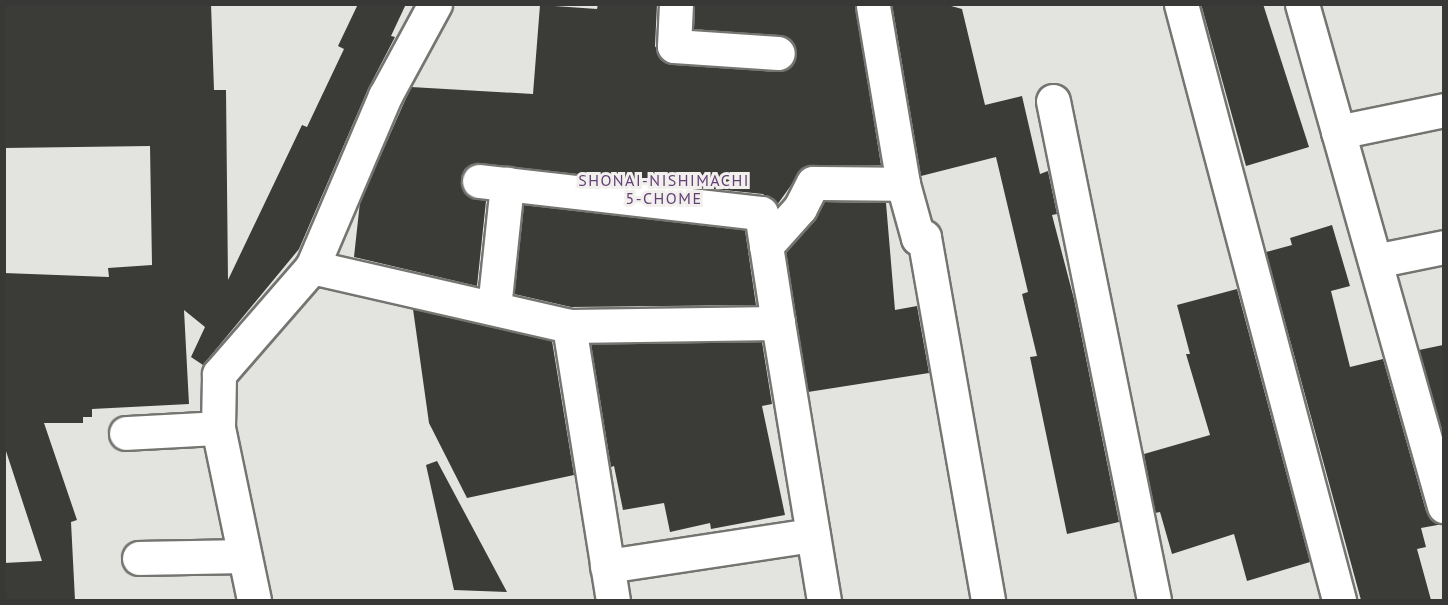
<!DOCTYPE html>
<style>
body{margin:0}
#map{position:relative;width:1448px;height:605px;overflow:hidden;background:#e3e3df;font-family:"PT Sans",sans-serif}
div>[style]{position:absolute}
.building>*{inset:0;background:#3b3b38}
.roads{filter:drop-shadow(2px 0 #757471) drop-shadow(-2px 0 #757471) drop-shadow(0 2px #757471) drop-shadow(0 -2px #757471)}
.street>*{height:33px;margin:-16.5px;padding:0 16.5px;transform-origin:16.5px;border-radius:16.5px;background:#fff}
span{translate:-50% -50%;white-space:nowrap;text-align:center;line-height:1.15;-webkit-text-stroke:6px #f1f0ec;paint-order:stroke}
.neighbourhood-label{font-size:16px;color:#643f78;letter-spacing:1.5px}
.frame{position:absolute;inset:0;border:6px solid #383837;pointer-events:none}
</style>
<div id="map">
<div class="building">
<div style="clip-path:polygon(211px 4px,214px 90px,226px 90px,228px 280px,302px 125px,307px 127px,344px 49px,338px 46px,358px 4px,406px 4px,391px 36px,395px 37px,368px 89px,299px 249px,203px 365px,191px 357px,205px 327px,184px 310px,189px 404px,92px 409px,92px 417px,83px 417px,83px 423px,44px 423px,77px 520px,71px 522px,75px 600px,4px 600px,4px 563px,42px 561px,4px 445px,4px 273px,109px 277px,108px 268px,152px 265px,150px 146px,4px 148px,4px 5px)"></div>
<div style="clip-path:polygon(598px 4px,657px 4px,655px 46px,664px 62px,777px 72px,794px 63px,795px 45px,789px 38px,694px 29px,695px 4px,855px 4px,881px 165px,804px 167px,777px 205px,763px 194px,472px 164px,464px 170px,462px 188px,468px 196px,486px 201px,477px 286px,354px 257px,360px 202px,411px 87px,533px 94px,540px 5px,597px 9px)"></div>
<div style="clip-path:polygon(892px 4px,944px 4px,962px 9px,985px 105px,1022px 96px,1040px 174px,1048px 171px,1057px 214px,1052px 215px,1074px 299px,1119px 522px,1067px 534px,1030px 357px,1037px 356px,1022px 294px,1028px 292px,996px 157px,921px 176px)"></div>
<div style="clip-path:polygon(1201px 4px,1263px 4px,1309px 147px,1246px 166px)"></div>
<div style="clip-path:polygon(824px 202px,886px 203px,895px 310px,917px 306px,929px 373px,808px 392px,786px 252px,814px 220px)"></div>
<div style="clip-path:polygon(524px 205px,745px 230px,756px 305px,571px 307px,514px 294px)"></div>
<div style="clip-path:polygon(1332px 225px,1350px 286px,1331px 291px,1350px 367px,1383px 359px,1426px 511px,1431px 520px,1443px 524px,1421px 528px,1426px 547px,1417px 549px,1431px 600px,1361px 600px,1266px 252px,1292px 245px,1290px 238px)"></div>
<div style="clip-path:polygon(1237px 289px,1310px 562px,1247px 581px,1234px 534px,1172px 554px,1160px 512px,1155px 513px,1144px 454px,1210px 435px,1186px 354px,1190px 354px,1177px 305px)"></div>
<div style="clip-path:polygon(413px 309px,552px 341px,574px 475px,467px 498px,429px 423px)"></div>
<div style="clip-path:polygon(762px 342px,772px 404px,762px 406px,785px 515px,711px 529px,710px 523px,670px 532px,664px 503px,623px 510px,614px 466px,611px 467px,591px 344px)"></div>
<div style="clip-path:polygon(1443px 345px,1443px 435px,1419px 350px)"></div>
<div style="clip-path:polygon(437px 461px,507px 592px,454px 590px,426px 465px)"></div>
</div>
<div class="roads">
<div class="street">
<div style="left:676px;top:4px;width:42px;rotate:92.7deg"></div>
<div style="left:674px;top:46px;width:104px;rotate:3.9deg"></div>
<div style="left:1181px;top:4px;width:617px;rotate:75.15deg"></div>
<div style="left:1302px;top:4px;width:522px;rotate:74.21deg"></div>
<div style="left:873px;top:6px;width:181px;rotate:80.4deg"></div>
<div style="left:903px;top:184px;width:56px;rotate:74.5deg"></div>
<div style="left:918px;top:238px;width:6px;rotate:-9deg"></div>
<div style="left:924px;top:237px;width:369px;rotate:80deg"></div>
<div style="left:1053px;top:101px;width:509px;rotate:78.56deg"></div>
<div style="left:1338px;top:132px;width:108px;rotate:-11.7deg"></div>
<div style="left:479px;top:181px;width:284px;rotate:6.5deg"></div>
<div style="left:761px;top:213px;width:111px;rotate:81.2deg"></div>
<div style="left:766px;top:246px;width:51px;rotate:-48.2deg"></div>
<div style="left:800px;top:208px;width:28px;rotate:-63deg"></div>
<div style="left:813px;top:183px;width:90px;rotate:0.6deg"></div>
<div style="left:1375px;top:261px;width:70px;rotate:-11.5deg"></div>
<div style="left:312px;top:267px;width:264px;rotate:12.9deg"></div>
<div style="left:569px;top:326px;width:278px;rotate:80.9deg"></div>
<div style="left:494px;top:308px;width:125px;rotate:-84deg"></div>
<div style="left:569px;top:326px;width:209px;rotate:-0.8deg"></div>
<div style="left:778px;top:323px;width:281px;rotate:80.6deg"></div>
<div style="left:126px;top:433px;width:92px;rotate:-3.1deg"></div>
<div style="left:139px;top:558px;width:105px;rotate:-1.1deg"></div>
<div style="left:607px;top:566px;width:208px;rotate:-8.6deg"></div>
<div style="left:254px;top:600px;width:176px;rotate:-101.8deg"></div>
<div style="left:218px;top:428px;width:54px;rotate:-88.9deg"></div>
<div style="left:219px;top:374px;width:142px;rotate:-49deg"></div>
<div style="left:312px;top:267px;width:186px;rotate:-66.9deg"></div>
<div style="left:385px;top:96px;width:105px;rotate:-61.5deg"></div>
</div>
</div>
<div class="neighbourhood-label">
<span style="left:664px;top:189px">SHONAI-NISHIMACHI<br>5-CHOME</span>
</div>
<div class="frame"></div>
</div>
